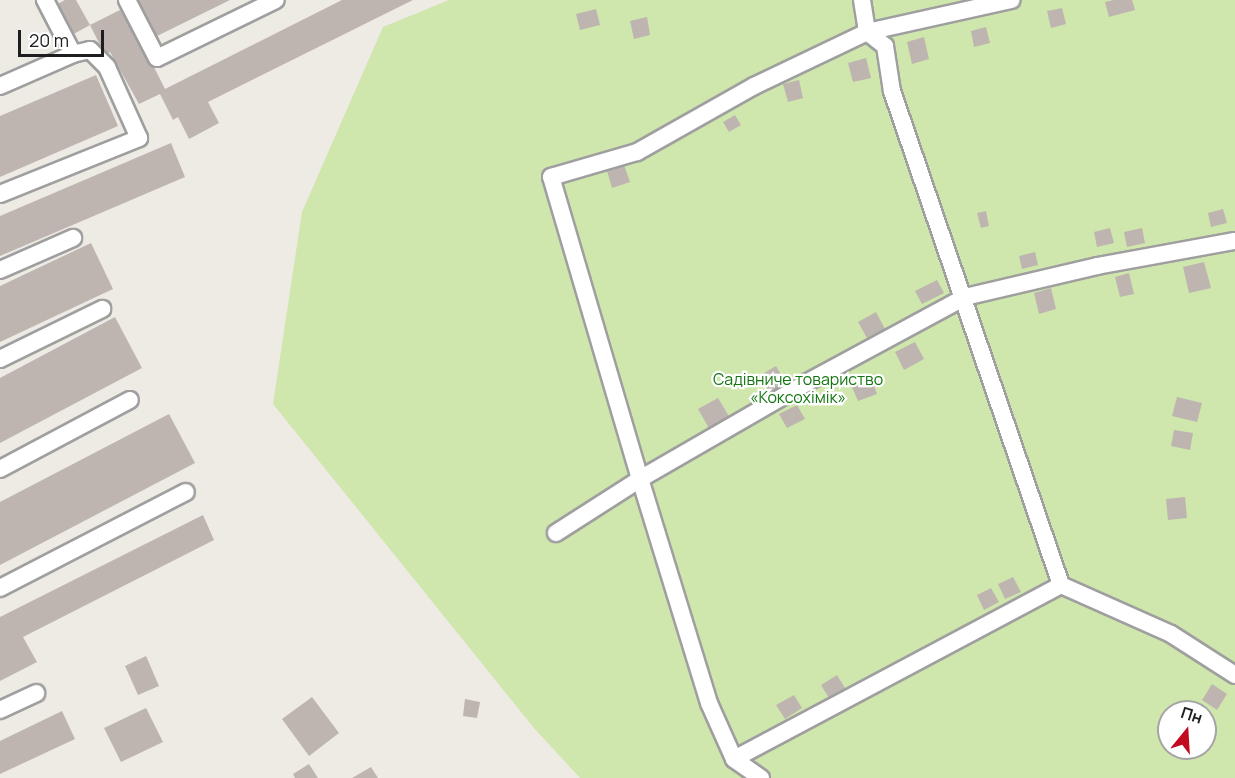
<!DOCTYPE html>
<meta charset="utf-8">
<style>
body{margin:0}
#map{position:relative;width:1235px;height:778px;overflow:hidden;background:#eeeae4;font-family:Manrope,sans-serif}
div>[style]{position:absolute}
.grass>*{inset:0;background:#cfe6ac}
.building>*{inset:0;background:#beb5b1}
.roads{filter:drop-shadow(2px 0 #9f9f9f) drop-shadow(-2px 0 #9f9f9f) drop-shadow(0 2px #9f9f9f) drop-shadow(0 -2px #9f9f9f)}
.service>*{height:16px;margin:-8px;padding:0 8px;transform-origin:8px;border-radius:8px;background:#fff}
span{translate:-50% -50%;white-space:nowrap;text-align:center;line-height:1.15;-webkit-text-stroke:4.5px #fff;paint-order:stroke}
.park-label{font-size:16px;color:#147611}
.north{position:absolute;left:1157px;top:700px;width:60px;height:60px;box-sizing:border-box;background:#fff;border:2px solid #a5a5a5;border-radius:50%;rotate:18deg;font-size:16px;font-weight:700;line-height:24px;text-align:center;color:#1e1e1e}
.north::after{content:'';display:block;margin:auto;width:21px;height:27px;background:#c10a1f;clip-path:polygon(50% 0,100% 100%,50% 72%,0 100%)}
.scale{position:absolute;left:18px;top:30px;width:86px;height:27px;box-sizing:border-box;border:3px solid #1e1e1e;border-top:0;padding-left:8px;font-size:18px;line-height:21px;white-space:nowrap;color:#1e1e1e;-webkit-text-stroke:4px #fff;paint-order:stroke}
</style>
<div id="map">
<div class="grass">
<div style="clip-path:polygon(evenodd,449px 0,1235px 0,1235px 778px,580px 778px,534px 728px,273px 404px,302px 212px,383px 27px,449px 0,1169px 712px,1205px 712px,1205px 748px,1169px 748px,1169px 712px)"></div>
</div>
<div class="building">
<div style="clip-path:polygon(65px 0,76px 0,90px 25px,70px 36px,54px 6px)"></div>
<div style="clip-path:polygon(132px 0,230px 0,151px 39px)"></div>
<div style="clip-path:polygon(342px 0,413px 0,208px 102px,219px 123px,189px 139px,178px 117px,173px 120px,160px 94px,139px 104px,110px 52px,105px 55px,90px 25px,124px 8px,165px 89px)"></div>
<div style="clip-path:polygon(1114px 0,1132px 0,1135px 10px,1109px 17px,1105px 2px)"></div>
<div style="clip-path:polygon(1062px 8px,1066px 24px,1051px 28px,1047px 11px)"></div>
<div style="clip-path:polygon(596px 9px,600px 25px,580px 30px,576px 14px)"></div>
<div style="clip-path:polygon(647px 17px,650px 35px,634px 39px,630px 21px)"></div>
<div style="clip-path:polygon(986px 27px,990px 43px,974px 47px,971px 31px)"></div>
<div style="clip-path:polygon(924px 37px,929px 59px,912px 64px,907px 42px)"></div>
<div style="clip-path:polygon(866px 58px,871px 78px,853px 82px,848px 63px)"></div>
<div style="clip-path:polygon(96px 75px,118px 126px,0 177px,0 116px)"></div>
<div style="clip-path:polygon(799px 80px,803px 98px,788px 102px,783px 84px)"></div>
<div style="clip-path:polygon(735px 115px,741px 125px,729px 132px,723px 122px)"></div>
<div style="clip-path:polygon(171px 143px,185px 177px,0 256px,0 216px)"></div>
<div style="clip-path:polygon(624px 165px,630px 182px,612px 188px,607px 171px)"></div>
<div style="clip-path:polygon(1223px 209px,1227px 223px,1211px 227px,1208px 213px)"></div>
<div style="clip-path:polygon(986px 211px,989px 226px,981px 228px,977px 213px)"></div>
<div style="clip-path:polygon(1110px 228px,1114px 243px,1097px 247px,1094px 232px)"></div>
<div style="clip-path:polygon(1142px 228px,1145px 243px,1127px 247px,1124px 232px)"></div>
<div style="clip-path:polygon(91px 243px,113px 289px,0 342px,0 286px)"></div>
<div style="clip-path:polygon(1035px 252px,1038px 265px,1022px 269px,1019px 256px)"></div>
<div style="clip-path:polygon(1204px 262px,1211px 288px,1189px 293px,1183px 267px)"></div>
<div style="clip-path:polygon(1129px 273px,1134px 294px,1120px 297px,1115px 277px)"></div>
<div style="clip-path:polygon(937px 280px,944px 293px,922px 304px,915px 291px)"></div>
<div style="clip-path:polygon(1051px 288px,1056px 309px,1039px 314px,1034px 293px)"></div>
<div style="clip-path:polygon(876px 312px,885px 329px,867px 338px,858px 322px)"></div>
<div style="clip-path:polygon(115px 317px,142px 368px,0 443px,0 378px)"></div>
<div style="clip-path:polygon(915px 342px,924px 359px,904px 370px,895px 352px)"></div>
<div style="clip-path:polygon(776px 366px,787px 385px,770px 395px,759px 376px)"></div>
<div style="clip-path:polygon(871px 378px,877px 394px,858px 401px,851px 385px)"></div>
<div style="clip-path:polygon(1177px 397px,1202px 403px,1197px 422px,1172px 416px)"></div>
<div style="clip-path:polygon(718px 398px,730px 418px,710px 430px,698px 409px)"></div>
<div style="clip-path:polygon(797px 405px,805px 419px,787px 428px,779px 414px)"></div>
<div style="clip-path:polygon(169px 414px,195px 463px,0 565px,0 502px)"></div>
<div style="clip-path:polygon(1174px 430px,1193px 433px,1190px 450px,1171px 446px)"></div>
<div style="clip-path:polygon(1185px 497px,1187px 518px,1168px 520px,1166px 499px)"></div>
<div style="clip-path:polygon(203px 515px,214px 540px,23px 637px,37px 662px,0 681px,0 617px)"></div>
<div style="clip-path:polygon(1013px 577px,1021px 592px,1005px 599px,998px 584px)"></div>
<div style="clip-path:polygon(991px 588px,999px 602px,984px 610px,977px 595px)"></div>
<div style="clip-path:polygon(146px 656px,159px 686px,138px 695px,125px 666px)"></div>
<div style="clip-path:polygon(837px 675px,845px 688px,829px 698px,821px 685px)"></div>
<div style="clip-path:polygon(1212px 684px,1227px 694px,1217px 710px,1202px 700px)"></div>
<div style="clip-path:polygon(794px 695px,802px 708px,785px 719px,776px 705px)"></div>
<div style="clip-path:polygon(312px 697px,339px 733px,309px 756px,282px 719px)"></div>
<div style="clip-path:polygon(465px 699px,480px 702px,477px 718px,463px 716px)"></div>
<div style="clip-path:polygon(146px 708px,163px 742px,121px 762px,104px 728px)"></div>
<div style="clip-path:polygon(62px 711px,75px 739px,0 774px,0 741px)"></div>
<div style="clip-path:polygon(309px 764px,318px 778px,295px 778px,293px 774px)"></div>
<div style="clip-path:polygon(371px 767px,378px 778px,352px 778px)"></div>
</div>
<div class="roads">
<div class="service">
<div style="left:127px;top:0;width:65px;rotate:62.7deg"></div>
<div style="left:157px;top:58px;width:132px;rotate:-26deg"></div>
<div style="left:862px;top:0;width:32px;rotate:81deg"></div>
<div style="left:867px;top:32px;width:23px;rotate:38deg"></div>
<div style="left:885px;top:46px;width:46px;rotate:81.2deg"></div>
<div style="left:892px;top:91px;width:522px;rotate:71.11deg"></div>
<div style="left:0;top:86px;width:80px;rotate:-23.7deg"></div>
<div style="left:0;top:194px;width:150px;rotate:-21.9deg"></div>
<div style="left:139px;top:138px;width:78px;rotate:-114.3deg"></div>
<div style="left:107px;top:67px;width:24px;rotate:-135deg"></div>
<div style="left:90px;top:50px;width:17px;rotate:167deg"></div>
<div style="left:73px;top:54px;width:61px;rotate:-117.4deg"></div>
<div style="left:0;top:270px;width:80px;rotate:-23.7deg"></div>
<div style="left:0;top:359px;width:114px;rotate:-26.1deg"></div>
<div style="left:0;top:469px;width:147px;rotate:-28deg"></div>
<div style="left:556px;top:533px;width:100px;rotate:-32.7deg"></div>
<div style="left:640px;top:479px;width:192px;rotate:-30deg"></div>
<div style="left:806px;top:383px;width:181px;rotate:-28.4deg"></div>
<div style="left:965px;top:297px;width:136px;rotate:-13.2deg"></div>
<div style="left:1097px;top:266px;width:140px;rotate:-10.3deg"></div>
<div style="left:0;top:588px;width:209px;rotate:-27.3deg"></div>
<div style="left:0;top:710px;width:40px;rotate:-25deg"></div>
<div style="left:734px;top:759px;width:370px;rotate:-28deg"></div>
<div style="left:1061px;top:585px;width:120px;rotate:24deg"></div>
<div style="left:1171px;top:634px;width:76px;rotate:32.6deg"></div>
<div style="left:761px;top:778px;width:33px;rotate:-145deg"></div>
<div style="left:734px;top:759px;width:61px;rotate:-114.1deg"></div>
<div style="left:709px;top:703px;width:234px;rotate:-107.1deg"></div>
<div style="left:640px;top:479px;width:315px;rotate:-106.4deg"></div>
<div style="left:551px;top:177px;width:90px;rotate:-16.2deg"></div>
<div style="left:637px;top:152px;width:134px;rotate:-29.4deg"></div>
<div style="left:754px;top:86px;width:125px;rotate:-25.5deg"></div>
<div style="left:867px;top:32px;width:148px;rotate:-12.5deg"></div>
</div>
</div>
<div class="park-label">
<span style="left:798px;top:388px">Садівниче товариство<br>«Коксохімік»</span>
</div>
<div class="north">Пн</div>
<div class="scale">20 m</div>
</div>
